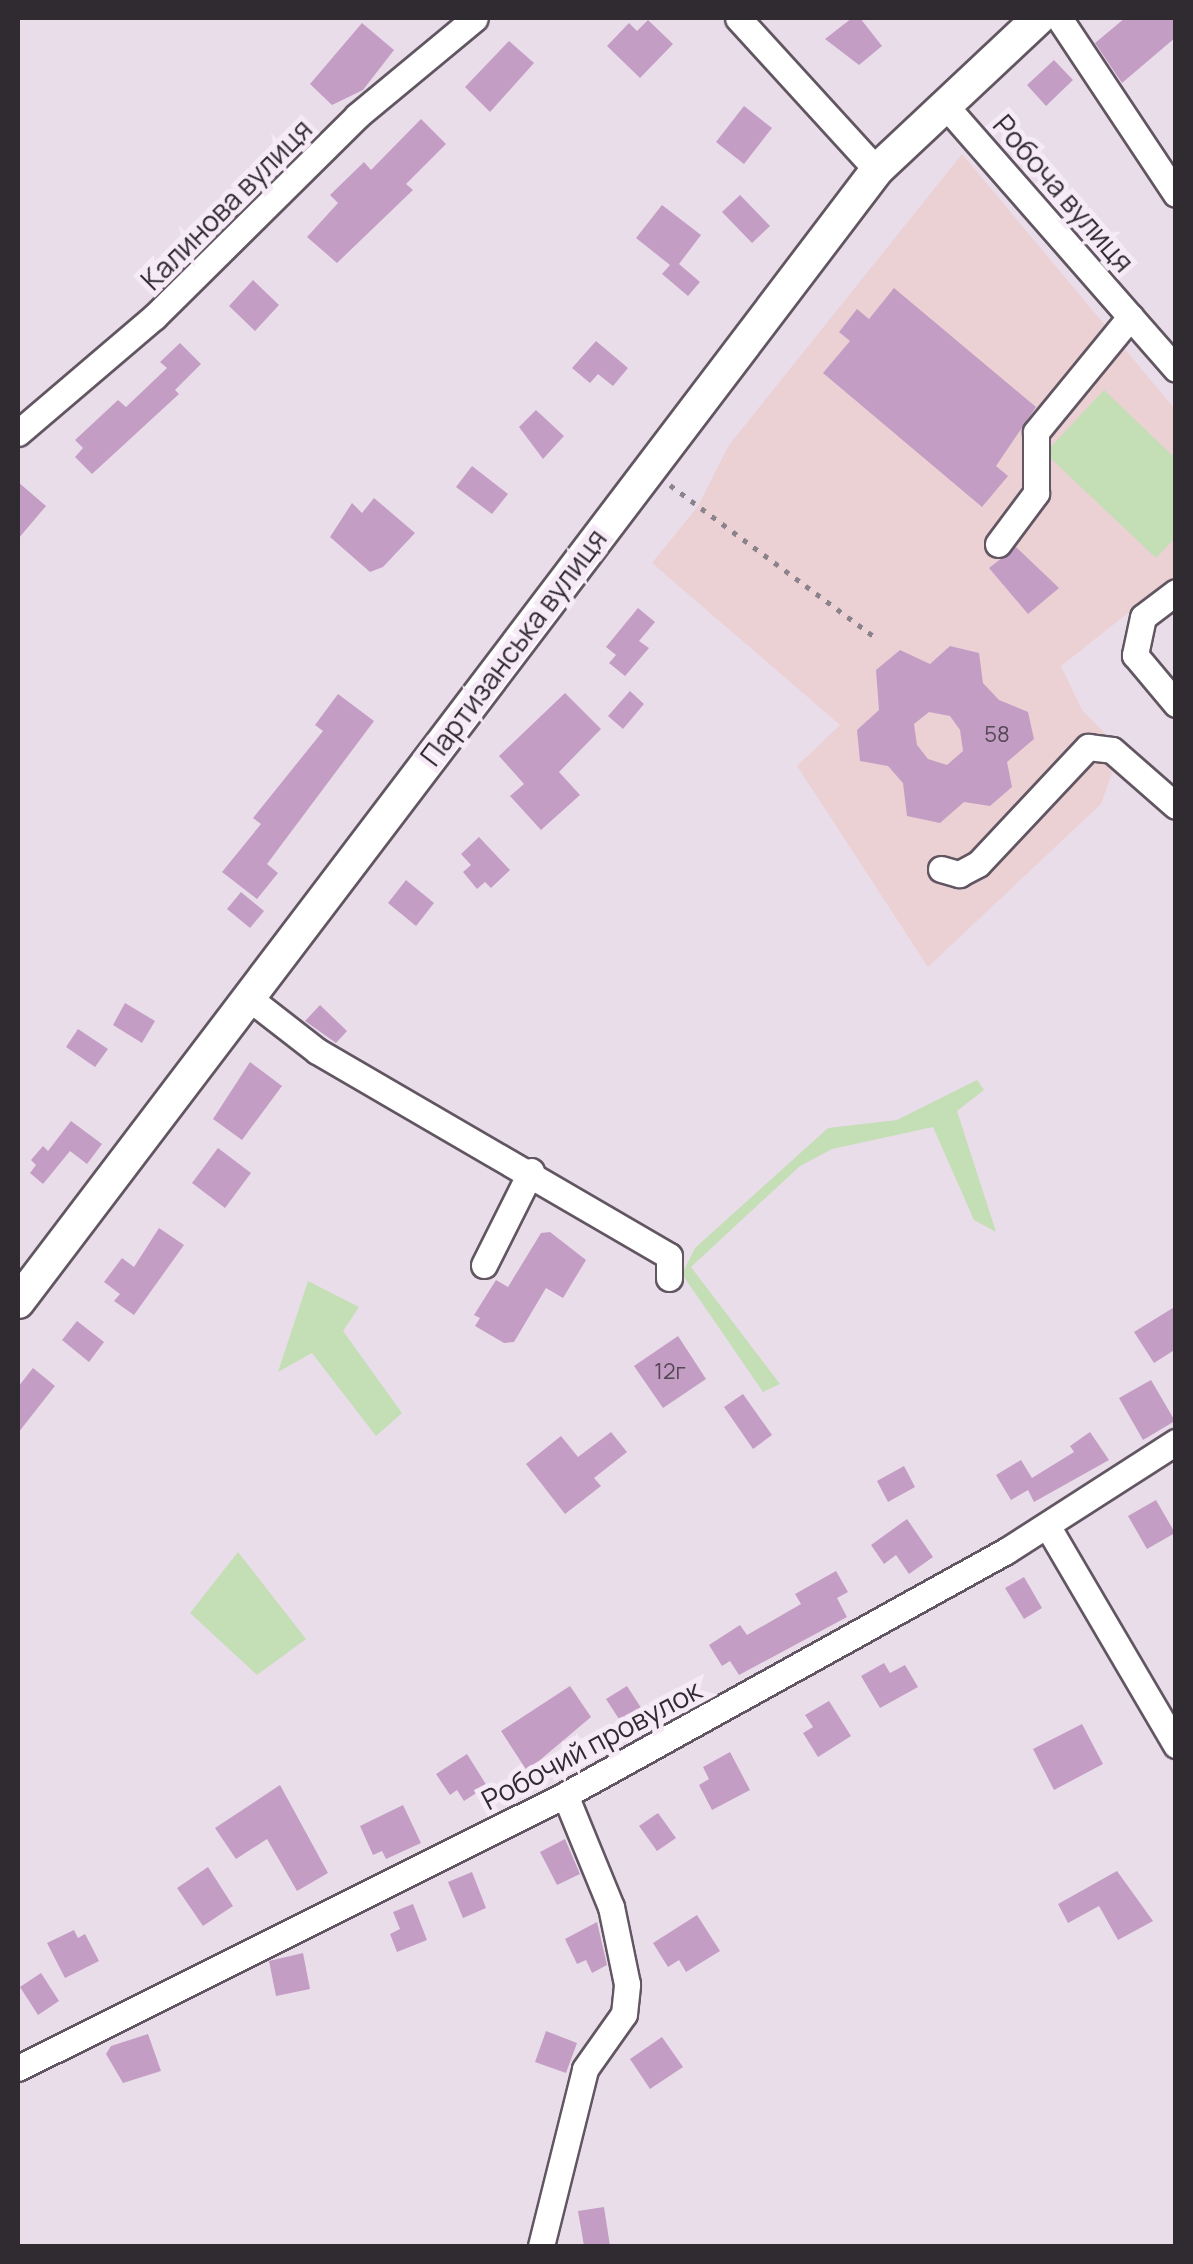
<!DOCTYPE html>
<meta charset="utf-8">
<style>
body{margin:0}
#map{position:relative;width:1193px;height:2264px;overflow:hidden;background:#eaddea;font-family:Manrope,sans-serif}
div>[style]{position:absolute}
.education>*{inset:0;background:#ebd0d4}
.green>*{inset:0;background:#c4deb6}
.building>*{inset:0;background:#c49dc5}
.path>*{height:5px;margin-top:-2.5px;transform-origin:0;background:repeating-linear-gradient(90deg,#8b838b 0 5px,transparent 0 13px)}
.roads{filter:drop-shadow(2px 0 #615661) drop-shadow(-2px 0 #615661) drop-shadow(0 2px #615661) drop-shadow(0 -2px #615661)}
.minor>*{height:25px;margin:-12.5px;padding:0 12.5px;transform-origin:12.5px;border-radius:12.5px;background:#fff}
.major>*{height:32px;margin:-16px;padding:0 16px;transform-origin:16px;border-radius:16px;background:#fff}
span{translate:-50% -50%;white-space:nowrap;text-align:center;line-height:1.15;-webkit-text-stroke:10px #f7eaf7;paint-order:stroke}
.number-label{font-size:22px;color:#554855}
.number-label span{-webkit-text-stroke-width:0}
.street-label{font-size:28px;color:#302b30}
.frame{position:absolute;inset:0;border:20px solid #302b30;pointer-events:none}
</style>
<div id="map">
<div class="education">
<div style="clip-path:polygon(962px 154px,1175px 409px,1175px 576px,1061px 666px,1082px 710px,1110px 738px,1115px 765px,1101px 804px,928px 967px,797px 766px,840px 725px,652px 563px,698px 506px,729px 445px)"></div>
</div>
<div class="green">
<div style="clip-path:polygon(1104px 390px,1175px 458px,1175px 538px,1156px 558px,1045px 453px)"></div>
<div style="clip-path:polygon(977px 1080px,984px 1090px,957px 1111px,996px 1232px,974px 1220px,933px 1127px,832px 1149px,800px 1166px,691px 1267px,780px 1384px,763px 1392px,682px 1274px,695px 1248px,828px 1128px,897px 1120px)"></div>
<div style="clip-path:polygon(308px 1281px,359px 1307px,343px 1331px,402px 1413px,376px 1436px,312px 1353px,278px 1372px)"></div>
<div style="clip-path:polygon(238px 1552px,306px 1639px,257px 1675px,190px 1613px)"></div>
</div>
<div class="building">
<div style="clip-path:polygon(852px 18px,860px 18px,882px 46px,859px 65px,825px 39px)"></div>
<div style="clip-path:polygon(1125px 18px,1176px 18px,1176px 37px,1122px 83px,1095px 43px)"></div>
<div style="clip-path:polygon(648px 20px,673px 44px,640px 78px,607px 46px,629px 23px,637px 31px)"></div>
<div style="clip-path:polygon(362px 23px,394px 50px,363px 90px,332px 105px,310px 84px)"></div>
<div style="clip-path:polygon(509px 41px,534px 63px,490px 112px,465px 87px)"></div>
<div style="clip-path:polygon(1054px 60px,1073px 80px,1046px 106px,1027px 85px)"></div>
<div style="clip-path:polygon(744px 106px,772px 128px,744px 164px,716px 142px)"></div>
<div style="clip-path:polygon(421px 119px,446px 144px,406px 184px,413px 190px,337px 263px,307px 237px,338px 203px,330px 195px,364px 162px,371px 170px)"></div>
<div style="clip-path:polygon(740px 195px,770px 226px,752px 243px,722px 212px)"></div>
<div style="clip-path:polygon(662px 205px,701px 235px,679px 264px,700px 282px,688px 296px,662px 274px,670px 265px,636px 238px)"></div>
<div style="clip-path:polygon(253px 280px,279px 305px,255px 331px,229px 306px)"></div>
<div style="clip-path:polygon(894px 288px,1036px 407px,996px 466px,1008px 476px,982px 507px,823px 373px,850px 341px,839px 332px,857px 309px,869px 319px)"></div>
<div style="clip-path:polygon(596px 341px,628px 368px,613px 386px,598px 374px,590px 383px,572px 368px)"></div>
<div style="clip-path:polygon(180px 343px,201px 364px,175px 390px,179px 394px,92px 474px,75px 457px,83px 448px,75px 440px,118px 400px,126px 407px,167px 368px,160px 362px)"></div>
<div style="clip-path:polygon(536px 410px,564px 436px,543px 459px,519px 427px)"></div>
<div style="clip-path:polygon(472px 466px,508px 494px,492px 514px,456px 487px)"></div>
<div style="clip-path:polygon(18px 482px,46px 506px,18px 539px)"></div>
<div style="clip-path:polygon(374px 498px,415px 533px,383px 567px,370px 572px,330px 537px,352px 503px,362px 513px)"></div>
<div style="clip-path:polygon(1016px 547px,1059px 588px,1028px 614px,989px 568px)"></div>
<div style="clip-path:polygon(638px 608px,655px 622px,639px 641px,649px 648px,625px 676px,609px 663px,616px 655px,606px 647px)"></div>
<div style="clip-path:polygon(evenodd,950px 646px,979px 653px,983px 683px,999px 700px,1028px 712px,1034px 739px,1007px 762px,1012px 787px,990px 806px,964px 802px,940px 823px,907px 816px,903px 783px,888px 766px,860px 761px,857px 730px,879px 710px,876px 670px,900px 650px,930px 664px,950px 646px,929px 712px,950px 716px,960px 730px,963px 751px,947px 765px,928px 759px,917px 745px,914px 724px,929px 712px)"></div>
<div style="clip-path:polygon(630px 691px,644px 704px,623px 729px,608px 716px)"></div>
<div style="clip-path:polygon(565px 693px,601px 729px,559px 772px,580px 795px,541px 830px,510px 796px,524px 784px,499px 756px)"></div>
<div style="clip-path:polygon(338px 694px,374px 721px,267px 864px,278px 873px,257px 899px,222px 872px,261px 824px,253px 818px,323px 731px,315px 725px)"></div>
<div style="clip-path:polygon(479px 837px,510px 870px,491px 888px,485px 882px,477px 889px,463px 872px,471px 865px,461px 854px)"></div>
<div style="clip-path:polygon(406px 880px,434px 903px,416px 926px,388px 903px)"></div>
<div style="clip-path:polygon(241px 892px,264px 911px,250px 928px,227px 909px)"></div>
<div style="clip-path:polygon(125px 1003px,155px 1021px,142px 1043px,113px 1025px)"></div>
<div style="clip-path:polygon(320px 1005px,347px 1031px,336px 1043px,305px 1021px)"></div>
<div style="clip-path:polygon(78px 1029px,108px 1049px,95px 1067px,66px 1047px)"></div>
<div style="clip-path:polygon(250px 1062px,282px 1086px,242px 1140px,213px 1119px)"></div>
<div style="clip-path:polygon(71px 1121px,102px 1144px,87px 1164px,70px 1151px,43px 1184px,30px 1173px,36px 1165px,31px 1160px,43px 1146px,48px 1151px)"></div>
<div style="clip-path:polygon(218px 1148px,251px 1173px,225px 1208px,192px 1183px)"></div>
<div style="clip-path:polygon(159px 1228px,184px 1245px,134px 1315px,114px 1301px,120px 1294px,104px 1282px,122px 1258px,134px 1267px)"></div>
<div style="clip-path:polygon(550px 1232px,586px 1260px,563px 1298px,546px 1288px,514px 1342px,504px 1343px,475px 1326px,480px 1318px,474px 1315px,496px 1280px,508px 1287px,541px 1233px)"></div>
<div style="clip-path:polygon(1176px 1306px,1176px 1349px,1154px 1363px,1134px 1332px)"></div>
<div style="clip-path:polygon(77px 1321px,104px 1342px,89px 1362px,62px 1340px)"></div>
<div style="clip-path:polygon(678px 1336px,706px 1379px,663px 1408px,634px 1366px)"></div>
<div style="clip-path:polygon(33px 1368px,55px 1386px,18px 1433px,18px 1387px)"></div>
<div style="clip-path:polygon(1151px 1380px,1175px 1421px,1143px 1440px,1119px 1398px)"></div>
<div style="clip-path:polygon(743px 1394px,772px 1435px,753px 1449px,724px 1407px)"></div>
<div style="clip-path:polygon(611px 1432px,627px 1452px,594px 1478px,601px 1486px,565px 1514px,526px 1464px,561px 1436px,578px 1457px)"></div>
<div style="clip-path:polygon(1090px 1432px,1109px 1460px,1034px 1502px,1028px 1490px,1011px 1500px,996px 1475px,1021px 1460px,1032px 1478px,1074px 1452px,1070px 1446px)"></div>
<div style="clip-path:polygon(904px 1466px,915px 1487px,888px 1502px,877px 1481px)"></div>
<div style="clip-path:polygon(1156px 1500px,1175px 1533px,1147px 1549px,1128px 1516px)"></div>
<div style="clip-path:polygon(907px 1519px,933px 1557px,909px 1574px,896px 1555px,884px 1564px,871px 1545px)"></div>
<div style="clip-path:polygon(836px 1571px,848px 1592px,837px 1598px,847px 1617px,739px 1675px,730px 1661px,722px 1666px,709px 1645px,740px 1625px,747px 1635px,801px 1604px,795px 1594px)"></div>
<div style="clip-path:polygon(1024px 1577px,1042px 1608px,1024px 1619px,1005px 1588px)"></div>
<div style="clip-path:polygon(884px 1663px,890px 1673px,905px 1665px,918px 1687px,880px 1708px,861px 1676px)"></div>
<div style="clip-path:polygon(570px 1686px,591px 1717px,527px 1771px,501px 1731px)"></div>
<div style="clip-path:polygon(627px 1686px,647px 1717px,626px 1730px,606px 1699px)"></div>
<div style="clip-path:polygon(829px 1701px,851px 1736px,818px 1757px,803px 1733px,813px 1727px,805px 1715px)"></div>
<div style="clip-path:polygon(1082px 1724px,1103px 1764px,1054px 1790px,1033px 1749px)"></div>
<div style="clip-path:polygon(730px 1752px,750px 1790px,712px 1810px,699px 1785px,709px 1779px,703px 1767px)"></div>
<div style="clip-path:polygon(467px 1754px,487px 1786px,464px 1801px,457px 1790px,450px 1795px,436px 1774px)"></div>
<div style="clip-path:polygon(280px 1785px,328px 1873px,297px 1891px,267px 1839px,236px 1859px,215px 1828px)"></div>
<div style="clip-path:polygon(403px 1805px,421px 1843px,386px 1859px,382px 1851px,373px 1855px,360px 1826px)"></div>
<div style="clip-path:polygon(658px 1813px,676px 1838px,657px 1851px,639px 1826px)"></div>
<div style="clip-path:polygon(565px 1839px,580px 1874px,557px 1885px,540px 1852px)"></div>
<div style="clip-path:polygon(208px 1867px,233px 1906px,203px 1926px,177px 1888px)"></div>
<div style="clip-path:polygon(1117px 1871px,1153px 1921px,1118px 1940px,1099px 1906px,1068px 1923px,1058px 1904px)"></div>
<div style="clip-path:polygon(472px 1872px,486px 1908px,463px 1918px,448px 1882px)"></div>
<div style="clip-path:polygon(413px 1904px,427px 1940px,397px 1952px,390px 1934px,400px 1929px,393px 1912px)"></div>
<div style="clip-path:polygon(697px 1915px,720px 1951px,686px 1972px,679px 1960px,668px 1967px,653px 1943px)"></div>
<div style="clip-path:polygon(597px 1922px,607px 1965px,592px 1973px,586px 1960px,577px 1964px,565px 1939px)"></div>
<div style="clip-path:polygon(74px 1930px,78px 1938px,85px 1934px,99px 1961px,65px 1978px,47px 1943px)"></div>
<div style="clip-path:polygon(303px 1953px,310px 1989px,276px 1996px,269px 1961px)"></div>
<div style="clip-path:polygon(41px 1973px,59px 2001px,38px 2015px,20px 1987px)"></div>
<div style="clip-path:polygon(546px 2031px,577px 2043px,566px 2073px,535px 2062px)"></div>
<div style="clip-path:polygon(148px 2034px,161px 2071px,123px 2083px,106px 2054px,111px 2046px)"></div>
<div style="clip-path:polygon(662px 2037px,683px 2067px,650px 2089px,630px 2059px)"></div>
<div style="clip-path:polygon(604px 2207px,610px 2246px,584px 2246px,578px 2211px)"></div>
</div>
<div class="path">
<div style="left:670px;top:485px;width:258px;rotate:36.6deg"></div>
</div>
<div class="roads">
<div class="minor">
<div style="left:738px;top:18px;width:206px;rotate:47.6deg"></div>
<div style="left:1059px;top:18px;width:211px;rotate:56.4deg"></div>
<div style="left:944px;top:104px;width:352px;rotate:48.8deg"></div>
<div style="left:18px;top:433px;width:179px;rotate:-40.5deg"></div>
<div style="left:154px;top:317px;width:286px;rotate:-44.7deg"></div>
<div style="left:357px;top:116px;width:153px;rotate:-39.7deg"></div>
<div style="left:998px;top:544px;width:64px;rotate:-53.3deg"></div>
<div style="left:1036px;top:493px;width:61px;rotate:-90deg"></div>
<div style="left:1036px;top:432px;width:149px;rotate:-50.7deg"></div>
<div style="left:1176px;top:592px;width:41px;rotate:142.9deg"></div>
<div style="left:1143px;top:617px;width:39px;rotate:102deg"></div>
<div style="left:1135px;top:655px;width:64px;rotate:50.1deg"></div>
<div style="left:941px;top:869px;width:19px;rotate:16deg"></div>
<div style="left:959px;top:874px;width:21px;rotate:-28deg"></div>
<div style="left:978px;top:864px;width:161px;rotate:-46.8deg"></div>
<div style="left:1088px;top:747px;width:24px;rotate:7deg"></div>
<div style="left:1112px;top:750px;width:85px;rotate:41.2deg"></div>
<div style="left:249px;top:998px;width:86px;rotate:37.9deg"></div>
<div style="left:317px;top:1051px;width:407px;rotate:30.2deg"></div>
<div style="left:669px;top:1256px;width:22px;rotate:90deg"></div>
<div style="left:484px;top:1265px;width:105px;rotate:-63.4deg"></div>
<div style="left:1048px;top:1527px;width:253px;rotate:59.6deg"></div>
<div style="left:18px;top:2068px;width:611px;rotate:-26.52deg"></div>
<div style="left:565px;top:1795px;width:504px;rotate:-28.96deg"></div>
<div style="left:1006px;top:1551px;width:202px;rotate:-32.7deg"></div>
<div style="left:541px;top:2246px;width:182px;rotate:-76deg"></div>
<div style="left:585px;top:2069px;width:67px;rotate:-54.7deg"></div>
<div style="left:624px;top:2014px;width:30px;rotate:-84deg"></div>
<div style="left:627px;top:1984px;width:79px;rotate:-101.7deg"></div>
<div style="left:611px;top:1907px;width:121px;rotate:-112.3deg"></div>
</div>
<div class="major">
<div style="left:18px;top:1302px;width:1421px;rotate:-52.81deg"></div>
<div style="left:877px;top:170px;width:222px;rotate:-43.2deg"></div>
</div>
</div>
<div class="number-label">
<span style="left:997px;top:735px">58</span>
<span style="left:670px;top:1372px">12г</span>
</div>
<div class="street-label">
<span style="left:1064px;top:193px;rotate:49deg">Робоча вулиця</span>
<span style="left:226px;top:204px;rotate:-45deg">Калинова вулиця</span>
<span style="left:513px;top:647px;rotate:-53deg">Партизанська вулиця</span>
<span style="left:591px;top:1744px;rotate:-28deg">Робочий провулок</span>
</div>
<div class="frame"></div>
</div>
